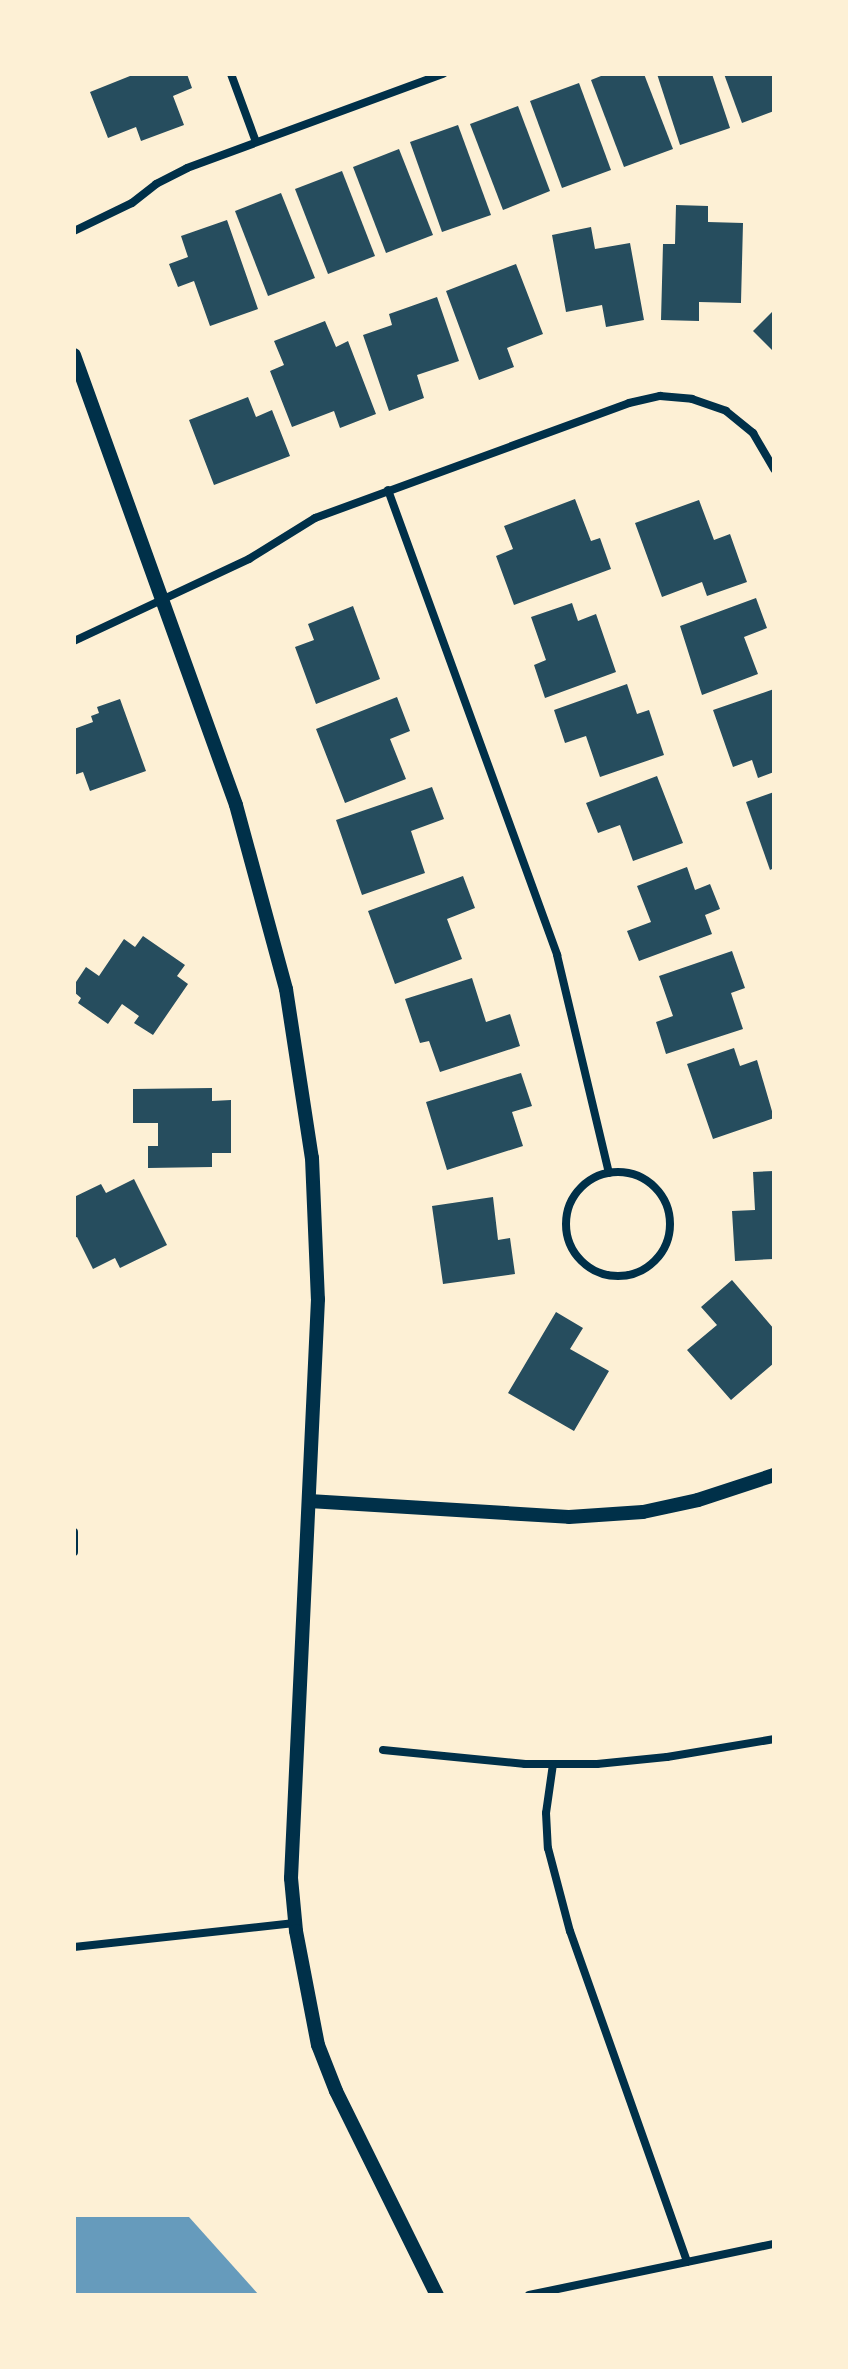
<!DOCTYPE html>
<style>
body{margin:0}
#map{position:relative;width:848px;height:2369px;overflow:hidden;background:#fdf0d5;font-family:"Playfair Display",serif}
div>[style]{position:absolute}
.water>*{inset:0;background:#669bbc}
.building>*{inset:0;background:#264d5e}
.minor>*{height:8px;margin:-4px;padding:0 4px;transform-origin:4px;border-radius:4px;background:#003049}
.minor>.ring{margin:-4px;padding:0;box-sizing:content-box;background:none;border:8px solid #003049;border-radius:50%}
.tertiary>*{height:14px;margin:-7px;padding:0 7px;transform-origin:7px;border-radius:7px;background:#003049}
span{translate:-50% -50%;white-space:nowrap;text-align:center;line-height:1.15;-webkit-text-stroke:8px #fdf0d5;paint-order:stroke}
.frame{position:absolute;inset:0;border:76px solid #fdf0d5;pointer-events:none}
</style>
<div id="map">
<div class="water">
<div style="clip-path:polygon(74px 2217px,189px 2217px,259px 2295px,74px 2295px)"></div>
</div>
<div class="building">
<div style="clip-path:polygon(135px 74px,187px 74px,192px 88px,173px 96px,184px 125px,141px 141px,136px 127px,108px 138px,90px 92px)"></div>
<div style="clip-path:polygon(606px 74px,644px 74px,673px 149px,624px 167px,591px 80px)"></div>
<div style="clip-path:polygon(657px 74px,712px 74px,730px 128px,680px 145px)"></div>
<div style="clip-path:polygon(724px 74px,774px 74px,774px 111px,742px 123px)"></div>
<div style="clip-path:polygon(579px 83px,611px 170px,562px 188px,530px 101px)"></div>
<div style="clip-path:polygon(518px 106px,550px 191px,503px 210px,470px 124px)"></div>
<div style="clip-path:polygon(458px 125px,491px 215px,442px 232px,410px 142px)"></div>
<div style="clip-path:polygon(399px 149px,433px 235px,386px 253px,353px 167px)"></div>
<div style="clip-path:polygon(342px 171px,375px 256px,328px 274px,295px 189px)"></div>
<div style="clip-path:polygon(281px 193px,315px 278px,268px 296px,235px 211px)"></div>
<div style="clip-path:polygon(676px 205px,708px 206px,708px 222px,743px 223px,741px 303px,699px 302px,699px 321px,661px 320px,663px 244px,675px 244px)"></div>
<div style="clip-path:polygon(227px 220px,258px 309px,210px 326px,194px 281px,178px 287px,169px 264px,188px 257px,181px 236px)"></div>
<div style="clip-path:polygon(591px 227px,595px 249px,630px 243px,644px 320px,606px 327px,602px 305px,566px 312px,552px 235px)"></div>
<div style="clip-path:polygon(516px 264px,543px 334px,507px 348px,514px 367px,479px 380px,446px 291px)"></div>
<div style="clip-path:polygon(437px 297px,459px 361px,417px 375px,424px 398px,389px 411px,363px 335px,392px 325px,389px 314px)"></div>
<div style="clip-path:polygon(774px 310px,774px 352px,753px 331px)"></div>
<div style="clip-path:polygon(325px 321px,336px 347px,348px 341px,376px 414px,340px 428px,334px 411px,292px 427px,270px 371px,284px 365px,274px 341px)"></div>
<div style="clip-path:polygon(248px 397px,256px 417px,272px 410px,290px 456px,214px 485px,189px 420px)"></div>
<div style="clip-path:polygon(575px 499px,591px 541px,600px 538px,611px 569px,514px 605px,496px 556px,513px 549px,504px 526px)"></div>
<div style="clip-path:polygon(699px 500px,714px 540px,730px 534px,747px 582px,707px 596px,702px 582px,662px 597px,635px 523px)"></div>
<div style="clip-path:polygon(756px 598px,767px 628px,744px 637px,758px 674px,702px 695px,680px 626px)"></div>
<div style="clip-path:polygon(572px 603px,578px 621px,596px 614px,616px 672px,545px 698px,534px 665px,546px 660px,531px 617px)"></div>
<div style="clip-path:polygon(353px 606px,380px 679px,316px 704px,295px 647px,314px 640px,308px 624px)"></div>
<div style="clip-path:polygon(627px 684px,637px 714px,649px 710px,664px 755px,600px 777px,586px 736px,565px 743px,554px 710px)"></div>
<div style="clip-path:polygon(774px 689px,774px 772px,758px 778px,752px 760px,733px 767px,713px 710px)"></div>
<div style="clip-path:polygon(397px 697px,410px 731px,390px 739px,406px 779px,345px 803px,316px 729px)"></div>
<div style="clip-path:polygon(120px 699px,146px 771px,90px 791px,83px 772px,74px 775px,74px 729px,93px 722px,91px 716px,99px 713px,97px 707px)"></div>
<div style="clip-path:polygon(657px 776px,683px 843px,633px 861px,620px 825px,598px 833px,586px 803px)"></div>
<div style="clip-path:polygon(432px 787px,444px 819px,411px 831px,425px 873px,362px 895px,336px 820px)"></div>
<div style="clip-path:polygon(774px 792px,774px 868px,770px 870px,746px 802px)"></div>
<div style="clip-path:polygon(687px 867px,695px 890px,710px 884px,720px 909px,705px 915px,712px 934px,639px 961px,627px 931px,651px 922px,637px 886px)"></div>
<div style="clip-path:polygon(463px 876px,475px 908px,447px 919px,462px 959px,395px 984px,368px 911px)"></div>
<div style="clip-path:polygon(143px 936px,185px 965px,177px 976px,188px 984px,153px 1035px,134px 1023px,139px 1016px,122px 1004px,108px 1024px,78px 1003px,81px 998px,74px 992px,74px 985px,86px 967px,99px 976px,124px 939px,135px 947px)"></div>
<div style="clip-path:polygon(732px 951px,745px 988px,731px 993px,743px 1029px,666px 1054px,656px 1022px,673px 1016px,659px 976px)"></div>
<div style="clip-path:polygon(472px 978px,486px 1022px,510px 1014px,520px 1046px,440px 1072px,429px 1041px,420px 1043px,405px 999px)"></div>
<div style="clip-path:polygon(734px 1048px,740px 1066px,757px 1060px,774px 1118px,713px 1139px,687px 1064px)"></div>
<div style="clip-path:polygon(521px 1073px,532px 1106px,512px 1112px,523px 1146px,447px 1170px,426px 1102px)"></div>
<div style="clip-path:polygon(212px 1088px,212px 1101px,231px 1100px,231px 1153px,212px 1153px,212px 1167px,148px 1168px,148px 1146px,158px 1146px,158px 1123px,133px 1123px,133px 1089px)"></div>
<div style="clip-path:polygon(774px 1171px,774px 1259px,735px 1261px,732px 1211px,755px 1210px,753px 1172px)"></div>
<div style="clip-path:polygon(134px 1179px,167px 1245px,120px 1268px,115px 1258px,93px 1269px,77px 1237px,74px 1238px,74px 1197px,101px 1184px,106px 1193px)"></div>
<div style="clip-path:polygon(493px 1197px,498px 1240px,510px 1238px,515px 1274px,443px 1284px,432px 1206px)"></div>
<div style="clip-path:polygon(732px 1280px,774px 1329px,774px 1363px,731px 1400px,687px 1350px,717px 1325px,701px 1307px)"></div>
<div style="clip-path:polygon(556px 1312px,583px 1328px,570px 1349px,609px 1371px,574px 1431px,508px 1393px)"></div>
</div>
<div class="minor">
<div style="left:231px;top:74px;width:72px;rotate:69.8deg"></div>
<div style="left:74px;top:231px;width:64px;rotate:-25.8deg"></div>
<div style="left:132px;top:203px;width:31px;rotate:-38deg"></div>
<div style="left:156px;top:184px;width:35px;rotate:-27deg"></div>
<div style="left:187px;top:168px;width:273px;rotate:-20.2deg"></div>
<div style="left:388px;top:490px;width:495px;rotate:70deg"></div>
<div style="left:557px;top:955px;width:224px;rotate:76.6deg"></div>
<div style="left:74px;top:641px;width:193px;rotate:-25.1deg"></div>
<div style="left:249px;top:559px;width:78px;rotate:-31.8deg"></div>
<div style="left:315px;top:518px;width:334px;rotate:-20.1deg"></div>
<div style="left:629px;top:403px;width:32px;rotate:-13deg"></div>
<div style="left:660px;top:396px;width:32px;rotate:5deg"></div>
<div style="left:692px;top:399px;width:36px;rotate:19deg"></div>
<div style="left:726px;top:411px;width:35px;rotate:39deg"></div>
<div style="left:753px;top:433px;width:42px;rotate:59.7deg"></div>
<div class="ring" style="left:566px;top:1172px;width:96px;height:96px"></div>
<div style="left:74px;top:1532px;width:20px;rotate:90deg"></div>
<div style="left:383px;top:1750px;width:143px;rotate:5.6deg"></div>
<div style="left:525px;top:1764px;width:72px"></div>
<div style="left:597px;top:1764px;width:70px;rotate:-5.7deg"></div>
<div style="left:667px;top:1757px;width:109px;rotate:-9.5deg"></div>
<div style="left:553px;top:1764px;width:49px;rotate:98.1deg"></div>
<div style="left:546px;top:1813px;width:35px;rotate:87deg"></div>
<div style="left:548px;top:1848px;width:86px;rotate:75.2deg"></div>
<div style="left:570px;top:1931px;width:351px;rotate:70.5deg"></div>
<div style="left:74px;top:1947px;width:222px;rotate:-6.2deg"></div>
<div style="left:529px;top:2295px;width:250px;rotate:-11.8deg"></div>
</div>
<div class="tertiary">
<div style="left:74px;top:355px;width:478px;rotate:70.2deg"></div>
<div style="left:236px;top:805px;width:191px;rotate:74.8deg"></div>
<div style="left:286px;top:989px;width:171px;rotate:81.3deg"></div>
<div style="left:312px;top:1158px;width:141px;rotate:87.6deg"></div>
<div style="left:318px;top:1299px;width:580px;rotate:92.67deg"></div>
<div style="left:291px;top:1878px;width:53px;rotate:84.6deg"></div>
<div style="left:296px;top:1931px;width:116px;rotate:79.1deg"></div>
<div style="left:318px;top:2045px;width:49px;rotate:68.6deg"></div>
<div style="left:336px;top:2091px;width:228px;rotate:63.7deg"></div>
<div style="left:309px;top:1501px;width:260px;rotate:3.5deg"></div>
<div style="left:569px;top:1517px;width:74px;rotate:-3.9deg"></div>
<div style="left:643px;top:1512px;width:56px;rotate:-12.3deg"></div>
<div style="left:698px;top:1500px;width:80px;rotate:-18.2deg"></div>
</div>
<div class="frame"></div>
</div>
